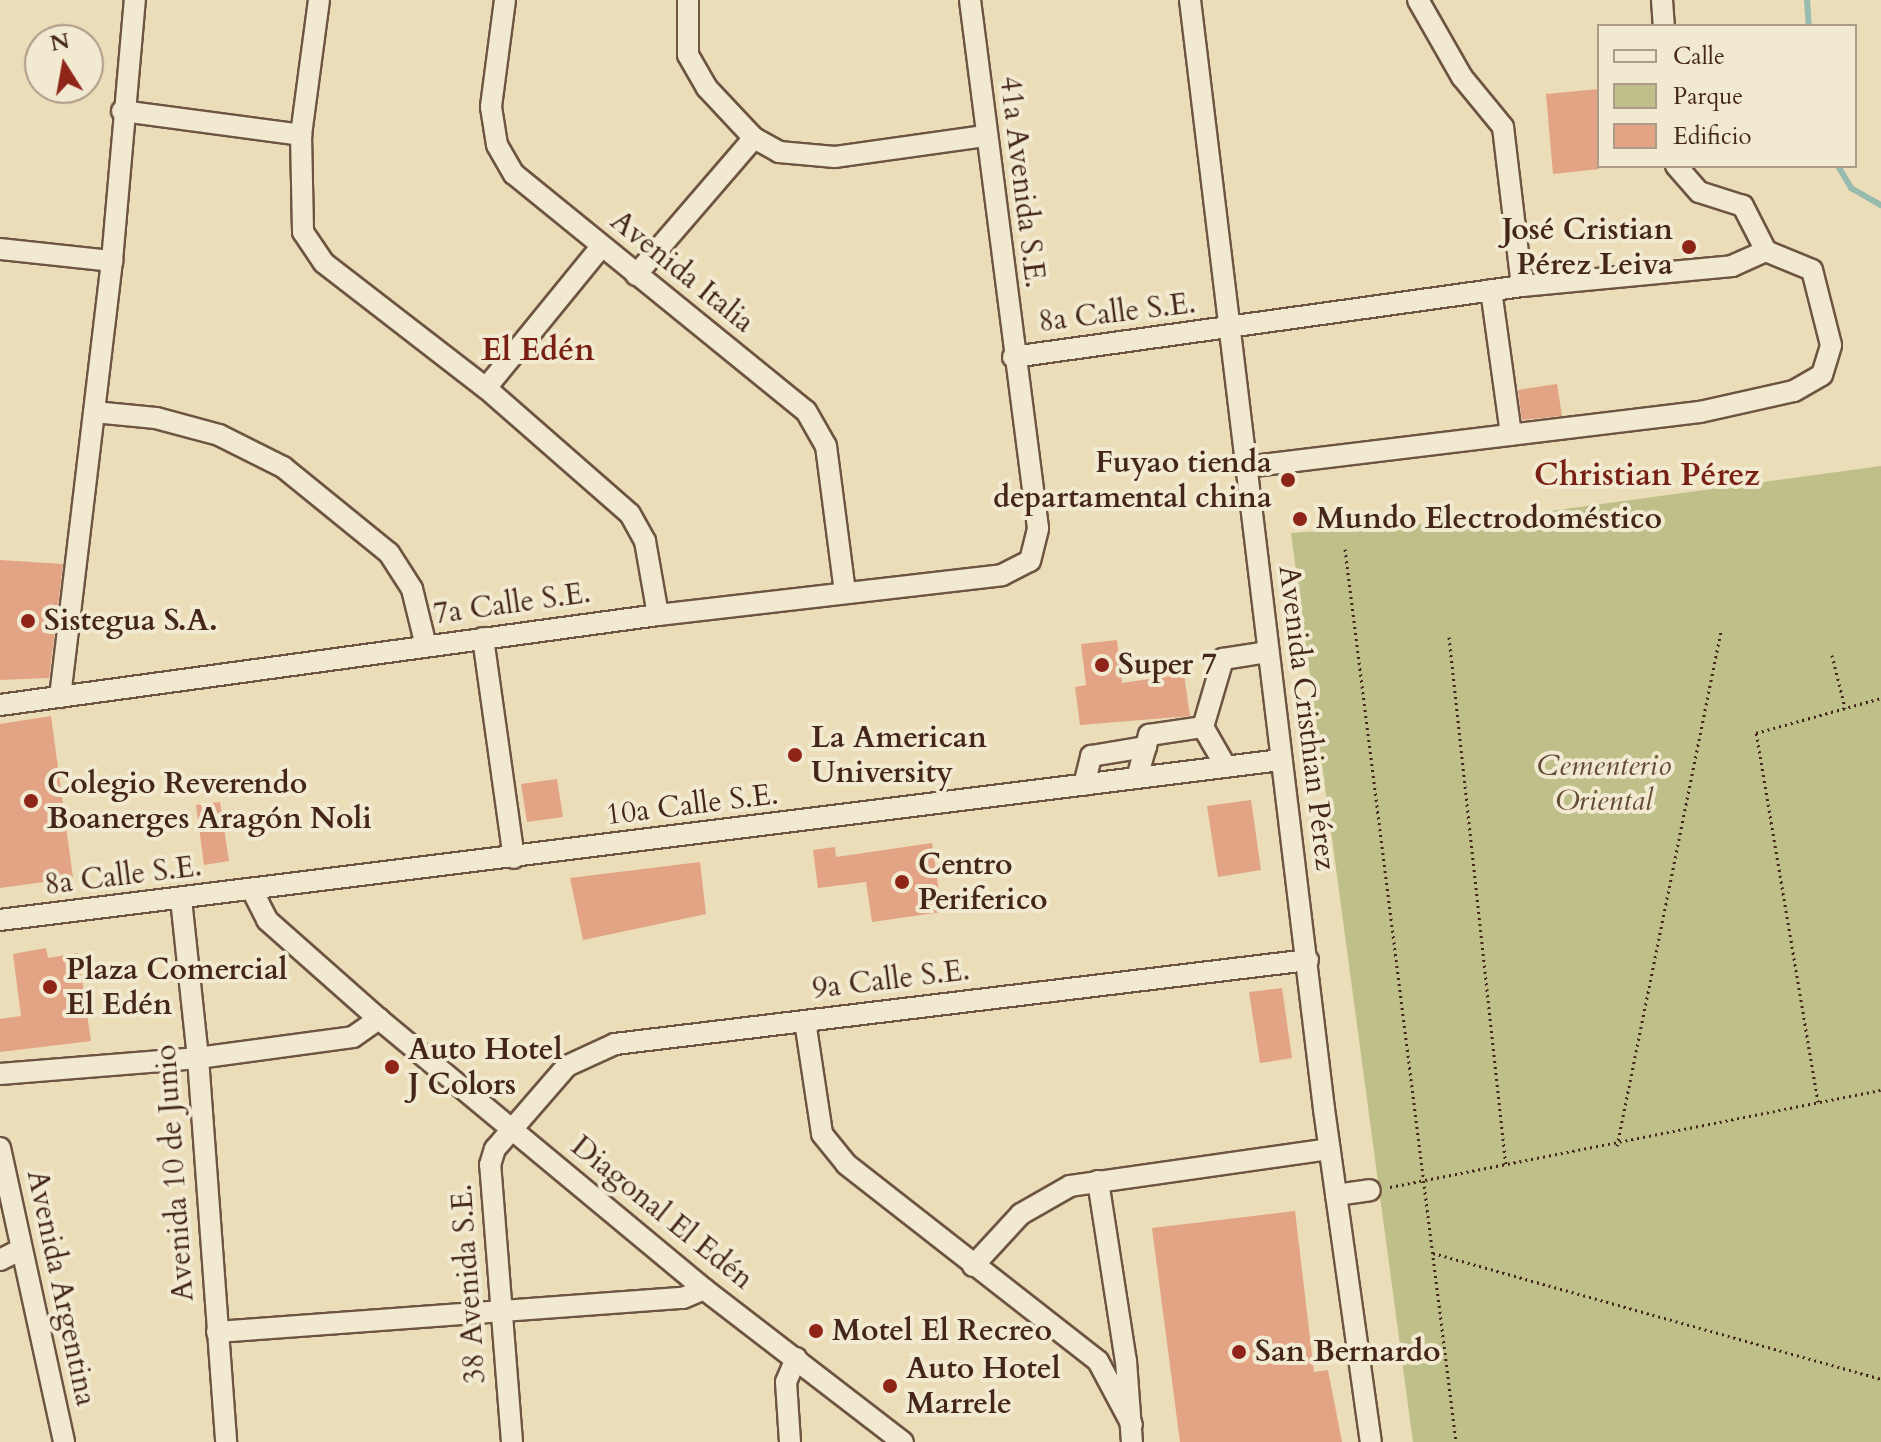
<!DOCTYPE html>
<meta charset="utf-8">
<style>
body{margin:0}
#map{position:relative;width:1881px;height:1442px;overflow:hidden;background:#eaddb7;font-family:Cardo,serif}
div>[style]{position:absolute}
.green>*{inset:0;background:#bfbf89}
.stream>*{height:6px;margin:-3px;padding:0 3px;transform-origin:3px;border-radius:3px;background:#98bbb0}
.building>*{inset:0;background:#e3a385}
.path>*{height:3px;margin-top:-1.5px;transform-origin:0;background:repeating-linear-gradient(90deg,#45261b 0 2px,transparent 0 6px)}
.roads{filter:drop-shadow(2px 0 #6e5442) drop-shadow(-2px 0 #6e5442) drop-shadow(0 2px #6e5442) drop-shadow(0 -2px #6e5442)}
.minor>*{height:20px;margin:-10px;padding:0 10px;transform-origin:10px;border-radius:10px;background:#f1e9d0}
.dots>*{width:22px;height:22px;translate:-50% -50%;box-sizing:border-box;border:4px solid #f1e9d0;border-radius:50%}
span{translate:-50% -50%;white-space:nowrap;text-align:center;line-height:1.15;-webkit-text-stroke:8px #f1e9d0;paint-order:stroke}
.street-label{font-size:30px;color:#45261b}
.poi-label{font-size:30px;color:#45261b;font-weight:700}
.right{translate:-100% -50%;text-align:right}
.left{translate:0 -50%;text-align:left}
.park-label{font-size:30px;color:#644c36;font-style:italic}
.neighbourhood-label{font-size:32px;color:#7a1f14;font-weight:700}
.legend{position:absolute;left:1597px;top:24px;width:260px;height:144px;box-sizing:border-box;background:#f1e9d0;border:2px solid #ac9b88;margin:0;padding:10px 14px;list-style:none;font-size:24px;color:#45261b}
.legend li{display:flex;align-items:center;gap:16px;height:40px}
.legend b{width:40px;border:2px solid #ac9b88}
.north{position:absolute;left:24px;top:24px;width:80px;height:80px;box-sizing:border-box;background:#f1e9d0;border:2px solid #ac9b88;border-radius:50%;rotate:349deg;font-size:22px;font-weight:700;line-height:32px;text-align:center;color:#45261b}
.north::after{content:'';display:block;margin:auto;width:28px;height:36px;background:#8f2418;clip-path:polygon(50% 0,100% 100%,50% 72%,0 100%)}
</style>
<div id="map">
<div class="green">
<div style="clip-path:polygon(1881px 466px,1881px 1442px,1413px 1442px,1291px 533px,1491px 519px)"></div>
</div>
<div class="stream">
<div style="left:1807px;top:0;width:26px;rotate:86deg"></div>
<div style="left:1838px;top:166px;width:26px;rotate:59deg"></div>
<div style="left:1851px;top:188px;width:34px;rotate:30deg"></div>
</div>
<div class="building">
<div style="clip-path:polygon(1599px 89px,1599px 169px,1553px 174px,1546px 94px)"></div>
<div style="clip-path:polygon(1557px 384px,1562px 416px,1522px 420px,1518px 390px)"></div>
<div style="clip-path:polygon(0 560px,63px 564px,49px 678px,0 680px)"></div>
<div style="clip-path:polygon(1117px 640px,1122px 683px,1184px 674px,1190px 716px,1080px 725px,1075px 687px,1086px 685px,1081px 644px)"></div>
<div style="clip-path:polygon(51px 716px,73px 878px,0 888px,0 724px)"></div>
<div style="clip-path:polygon(557px 779px,563px 817px,527px 822px,521px 784px)"></div>
<div style="clip-path:polygon(1251px 800px,1261px 870px,1218px 877px,1207px 806px)"></div>
<div style="clip-path:polygon(220px 802px,229px 861px,204px 865px,196px 805px)"></div>
<div style="clip-path:polygon(932px 843px,942px 912px,872px 922px,866px 882px,818px 888px,813px 850px,835px 847px,836px 857px)"></div>
<div style="clip-path:polygon(700px 862px,706px 914px,583px 940px,570px 878px)"></div>
<div style="clip-path:polygon(46px 948px,48px 958px,78px 953px,91px 1041px,0 1052px,0 1019px,21px 1016px,13px 954px)"></div>
<div style="clip-path:polygon(1282px 988px,1292px 1058px,1260px 1063px,1249px 992px)"></div>
<div style="clip-path:polygon(1295px 1211px,1314px 1372px,1328px 1370px,1342px 1442px,1180px 1442px,1152px 1228px)"></div>
</div>
<div class="path">
<div style="left:1345px;top:549px;width:900px;rotate:82.91deg"></div>
<div style="left:1449px;top:637px;width:533px;rotate:83.86deg"></div>
<div style="left:1832px;top:655px;width:55px;rotate:76.2deg"></div>
<div style="left:1818px;top:1102px;width:374px;rotate:-99.5deg"></div>
<div style="left:1756px;top:733px;width:130px;rotate:-15.6deg"></div>
<div style="left:1617px;top:1146px;width:525px;rotate:-78.58deg"></div>
<div style="left:1390px;top:1187px;width:500px;rotate:-11.18deg"></div>
<div style="left:1433px;top:1253px;width:465px;rotate:15.7deg"></div>
</div>
<div class="roads">
<div class="minor">
<div style="left:319px;top:0;width:136px;rotate:97.6deg"></div>
<div style="left:301px;top:135px;width:97px;rotate:88.8deg"></div>
<div style="left:303px;top:232px;width:37px;rotate:56deg"></div>
<div style="left:324px;top:263px;width:205px;rotate:37.7deg"></div>
<div style="left:486px;top:388px;width:191px;rotate:41.2deg"></div>
<div style="left:630px;top:514px;width:31px;rotate:61deg"></div>
<div style="left:645px;top:541px;width:75px;rotate:80deg"></div>
<div style="left:505px;top:0;width:108px;rotate:97.5deg"></div>
<div style="left:491px;top:107px;width:38px;rotate:81deg"></div>
<div style="left:497px;top:145px;width:34px;rotate:60deg"></div>
<div style="left:514px;top:174px;width:376px;rotate:39.1deg"></div>
<div style="left:806px;top:411px;width:40px;rotate:60.3deg"></div>
<div style="left:826px;top:446px;width:148px;rotate:82.6deg"></div>
<div style="left:688px;top:0;width:55px;rotate:90deg"></div>
<div style="left:688px;top:55px;width:38px;rotate:60deg"></div>
<div style="left:707px;top:88px;width:69px;rotate:46.8deg"></div>
<div style="left:754px;top:138px;width:29px;rotate:29deg"></div>
<div style="left:779px;top:152px;width:56px;rotate:5.1deg"></div>
<div style="left:835px;top:157px;width:150px;rotate:-8deg"></div>
<div style="left:1190px;top:0;width:1117px;rotate:83.11deg"></div>
<div style="left:1324px;top:1109px;width:336px;rotate:82deg"></div>
<div style="left:1418px;top:0;width:89px;rotate:60.3deg"></div>
<div style="left:1462px;top:77px;width:65px;rotate:50.6deg"></div>
<div style="left:1503px;top:127px;width:160px;rotate:83.2deg"></div>
<div style="left:1662px;top:0;width:26px;rotate:86deg"></div>
<div style="left:122px;top:111px;width:181px;rotate:7.6deg"></div>
<div style="left:0;top:249px;width:113px;rotate:6.1deg"></div>
<div style="left:636px;top:275px;width:181px;rotate:-49.3deg"></div>
<div style="left:1491px;top:290px;width:146px;rotate:82.1deg"></div>
<div style="left:1013px;top:357px;width:514px;rotate:-7.94deg"></div>
<div style="left:1522px;top:286px;width:211px;rotate:-5.4deg"></div>
<div style="left:1732px;top:266px;width:37px;rotate:-24deg"></div>
<div style="left:486px;top:388px;width:183px;rotate:-50.8deg"></div>
<div style="left:94px;top:412px;width:62px;rotate:5.5deg"></div>
<div style="left:156px;top:418px;width:65px;rotate:15.1deg"></div>
<div style="left:219px;top:435px;width:72px;rotate:26.6deg"></div>
<div style="left:283px;top:467px;width:136px;rotate:39.1deg"></div>
<div style="left:389px;top:553px;width:43px;rotate:57.4deg"></div>
<div style="left:412px;top:589px;width:59px;rotate:76.2deg"></div>
<div style="left:1245px;top:467px;width:458px;rotate:-6.9deg"></div>
<div style="left:1700px;top:412px;width:96px;rotate:-12.6deg"></div>
<div style="left:1794px;top:391px;width:32px;rotate:-30deg"></div>
<div style="left:1822px;top:375px;width:31px;rotate:-73deg"></div>
<div style="left:1831px;top:345px;width:77px;rotate:-104.2deg"></div>
<div style="left:1812px;top:270px;width:50px;rotate:-157.6deg"></div>
<div style="left:1766px;top:251px;width:51px;rotate:-117.1deg"></div>
<div style="left:1743px;top:206px;width:46px;rotate:-162.3deg"></div>
<div style="left:1699px;top:192px;width:35px;rotate:-131deg"></div>
<div style="left:483px;top:638px;width:222px;rotate:82deg"></div>
<div style="left:60px;top:697px;width:439px;rotate:-83.2deg"></div>
<div style="left:112px;top:261px;width:262px;rotate:-85deg"></div>
<div style="left:0;top:705px;width:664px;rotate:-7.79deg"></div>
<div style="left:658px;top:615px;width:346px;rotate:-6.6deg"></div>
<div style="left:1002px;top:575px;width:31px;rotate:-27deg"></div>
<div style="left:1030px;top:561px;width:34px;rotate:-76deg"></div>
<div style="left:1038px;top:528px;width:532px;rotate:-97.34deg"></div>
<div style="left:1203px;top:727px;width:71px;rotate:-73.6deg"></div>
<div style="left:1223px;top:659px;width:46px;rotate:-8.8deg"></div>
<div style="left:1137px;top:778px;width:45px;rotate:-74.4deg"></div>
<div style="left:1149px;top:735px;width:55px;rotate:-8.4deg"></div>
<div style="left:1203px;top:727px;width:46px;rotate:60.1deg"></div>
<div style="left:1084px;top:785px;width:30px;rotate:-76deg"></div>
<div style="left:1091px;top:756px;width:56px;rotate:-9.3deg"></div>
<div style="left:252px;top:890px;width:34px;rotate:63deg"></div>
<div style="left:267px;top:920px;width:149px;rotate:41.5deg"></div>
<div style="left:379px;top:1019px;width:423px;rotate:39.7deg"></div>
<div style="left:704px;top:1289px;width:251px;rotate:37.6deg"></div>
<div style="left:181px;top:899px;width:160px;rotate:83.9deg"></div>
<div style="left:198px;top:1058px;width:385px;rotate:85.8deg"></div>
<div style="left:0;top:920px;width:1291px;rotate:-7.12deg"></div>
<div style="left:805px;top:1021px;width:114px;rotate:81.4deg"></div>
<div style="left:822px;top:1134px;width:38px;rotate:51deg"></div>
<div style="left:846px;top:1164px;width:320px;rotate:38deg"></div>
<div style="left:1098px;top:1361px;width:72px;rotate:62deg"></div>
<div style="left:0;top:1074px;width:199px;rotate:-4.6deg"></div>
<div style="left:198px;top:1058px;width:156px;rotate:-7.7deg"></div>
<div style="left:353px;top:1037px;width:32px;rotate:-35deg"></div>
<div style="left:0;top:1148px;width:301px;rotate:77.7deg"></div>
<div style="left:1098px;top:1181px;width:182px;rotate:81.2deg"></div>
<div style="left:1126px;top:1361px;width:81px;rotate:85.8deg"></div>
<div style="left:1336px;top:1195px;width:34px;rotate:-8deg"></div>
<div style="left:0;top:1260px;width:22px;rotate:-27deg"></div>
<div style="left:973px;top:1266px;width:71px;rotate:-47.3deg"></div>
<div style="left:1021px;top:1214px;width:56px;rotate:-29.7deg"></div>
<div style="left:1070px;top:1186px;width:262px;rotate:-8.1deg"></div>
<div style="left:217px;top:1332px;width:467px;rotate:-4.2deg"></div>
<div style="left:683px;top:1298px;width:23px;rotate:-23deg"></div>
<div style="left:512px;top:1442px;width:278px;rotate:-94.5deg"></div>
<div style="left:490px;top:1165px;width:17px;rotate:-73deg"></div>
<div style="left:495px;top:1149px;width:110px;rotate:-49.1deg"></div>
<div style="left:567px;top:1066px;width:53px;rotate:-24.6deg"></div>
<div style="left:615px;top:1044px;width:698px;rotate:-6.91deg"></div>
<div style="left:790px;top:1442px;width:60px;rotate:-93.8deg"></div>
<div style="left:786px;top:1382px;width:26px;rotate:-67deg"></div>
</div>
</div>
<div class="dots">
<div style="left:1689px;top:247px;background:#8f2418"></div>
<div style="left:1288px;top:480px;background:#8f2418"></div>
<div style="left:1300px;top:519px;background:#8f2418"></div>
<div style="left:28px;top:621px;background:#8f2418"></div>
<div style="left:1102px;top:665px;background:#8f2418"></div>
<div style="left:795px;top:755px;background:#8f2418"></div>
<div style="left:31px;top:801px;background:#8f2418"></div>
<div style="left:902px;top:882px;background:#8f2418"></div>
<div style="left:50px;top:987px;background:#8f2418"></div>
<div style="left:392px;top:1067px;background:#8f2418"></div>
<div style="left:816px;top:1331px;background:#8f2418"></div>
<div style="left:1239px;top:1352px;background:#8f2418"></div>
<div style="left:890px;top:1386px;background:#8f2418"></div>
</div>
<div class="street-label">
<span style="left:1022px;top:182px;rotate:83deg">41a Avenida S.E.</span>
<span style="left:682px;top:272px;rotate:39deg">Avenida Italia</span>
<span style="left:1117px;top:313px;rotate:-7deg">8a Calle S.E.</span>
<span style="left:512px;top:604px;rotate:-8deg">7a Calle S.E.</span>
<span style="left:1307px;top:718px;rotate:83deg">Avenida Cristhian Pérez</span>
<span style="left:692px;top:805px;rotate:-7deg">10a Calle S.E.</span>
<span style="left:123px;top:876px;rotate:-7deg">8a Calle S.E.</span>
<span style="left:891px;top:980px;rotate:-7deg">9a Calle S.E.</span>
<span style="left:175px;top:1173px;rotate:-94deg">Avenida 10 de Junio</span>
<span style="left:662px;top:1213px;rotate:39deg">Diagonal El Edén</span>
<span style="left:469px;top:1284px;rotate:-94deg">38 Avenida S.E.</span>
<span style="left:61px;top:1288px;rotate:78deg">Avenida Argentina</span>
</div>
<div class="poi-label">
<span class="right" style="left:1673px;top:247px">José Cristian<br>Pérez Leiva</span>
<span class="right" style="left:1272px;top:480px">Fuyao tienda<br>departamental china</span>
<span class="left" style="left:1316px;top:519px">Mundo Electrodoméstico</span>
<span class="left" style="left:44px;top:621px">Sistegua S.A.</span>
<span class="left" style="left:1118px;top:665px">Super 7</span>
<span class="left" style="left:811px;top:755px">La American<br>University</span>
<span class="left" style="left:47px;top:801px">Colegio Reverendo<br>Boanerges Aragón Noli</span>
<span class="left" style="left:918px;top:882px">Centro<br>Periferico</span>
<span class="left" style="left:66px;top:987px">Plaza Comercial<br>El Edén</span>
<span class="left" style="left:408px;top:1067px">Auto Hotel<br>J Colors</span>
<span class="left" style="left:832px;top:1331px">Motel El Recreo</span>
<span class="left" style="left:1255px;top:1352px">San Bernardo</span>
<span class="left" style="left:906px;top:1386px">Auto Hotel<br>Marrele</span>
</div>
<div class="park-label">
<span style="left:1604px;top:783px">Cementerio<br>Oriental</span>
</div>
<div class="neighbourhood-label">
<span style="left:538px;top:350px">El Edén</span>
<span style="left:1647px;top:475px">Christian Pérez</span>
</div>
<ul class="legend">
<li><b style="height:10px;background:#f1e9d0"></b>Calle</li>
<li><b style="height:22px;background:#bfbf89"></b>Parque</li>
<li><b style="height:22px;background:#e3a385"></b>Edificio</li>
</ul>
<div class="north">N</div>
</div>
